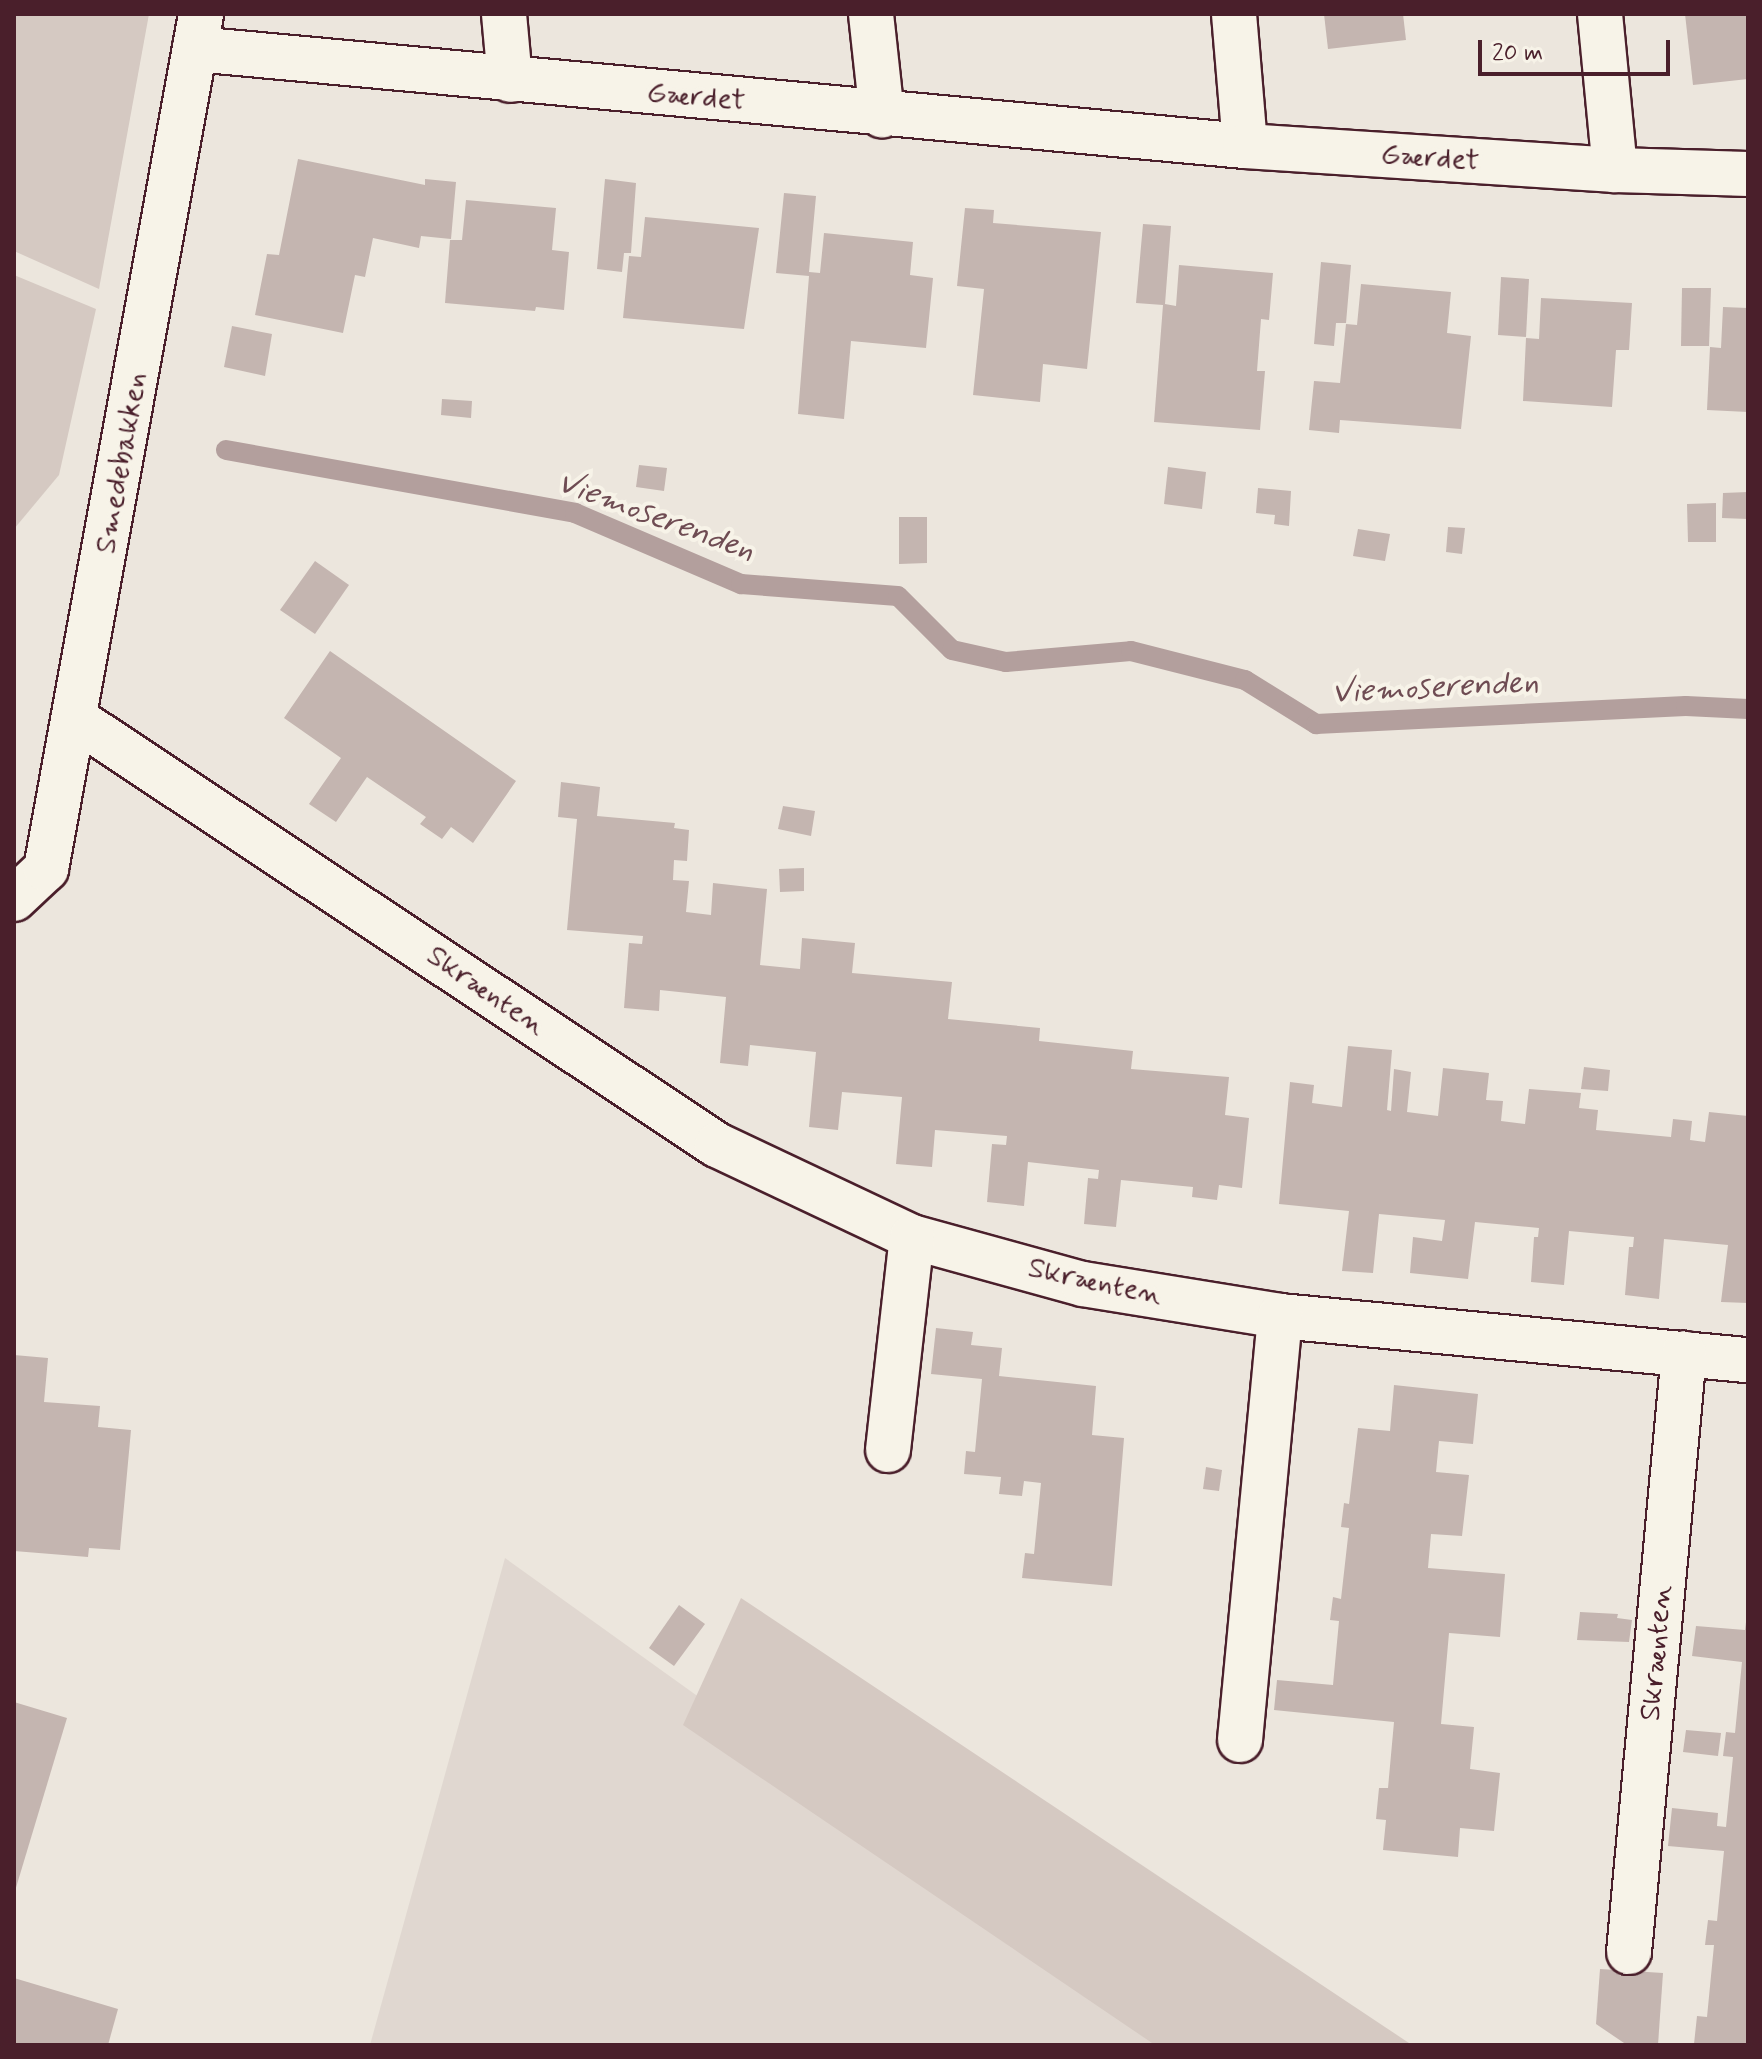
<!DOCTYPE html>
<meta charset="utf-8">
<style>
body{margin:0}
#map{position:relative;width:1762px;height:2059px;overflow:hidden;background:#ece6dd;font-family:Mynerve,sans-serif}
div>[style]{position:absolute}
.built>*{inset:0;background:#e0d7d0}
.green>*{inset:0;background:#d5c9c2}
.stream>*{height:20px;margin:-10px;padding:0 10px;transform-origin:10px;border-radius:10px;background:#b39f9d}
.building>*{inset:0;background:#c4b5b0}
.roads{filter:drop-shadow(2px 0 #4a1f2b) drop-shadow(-2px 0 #4a1f2b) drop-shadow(0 2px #4a1f2b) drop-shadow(0 -2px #4a1f2b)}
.street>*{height:44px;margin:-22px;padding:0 22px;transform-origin:22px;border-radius:22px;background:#f7f3e8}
.secondary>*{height:44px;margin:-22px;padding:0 22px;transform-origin:22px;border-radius:22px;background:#f7f3e8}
span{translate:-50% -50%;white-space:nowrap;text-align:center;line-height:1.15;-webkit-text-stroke:8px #f7f3e8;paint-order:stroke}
.street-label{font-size:30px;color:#4a1f2b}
.water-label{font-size:32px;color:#6f4c53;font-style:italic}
.frame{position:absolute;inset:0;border:16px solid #4a1f2b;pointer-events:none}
.scale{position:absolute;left:1478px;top:40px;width:192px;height:36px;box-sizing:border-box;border:4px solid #4a1f2b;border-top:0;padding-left:10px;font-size:24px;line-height:28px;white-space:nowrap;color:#4a1f2b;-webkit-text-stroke:6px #f7f3e8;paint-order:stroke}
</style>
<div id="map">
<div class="built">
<div style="clip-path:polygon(505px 1558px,1184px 2045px,370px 2045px)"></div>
</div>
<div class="green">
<div style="clip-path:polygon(14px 14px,149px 14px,99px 289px,14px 251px)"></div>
<div style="clip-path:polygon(14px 275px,96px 309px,59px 475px,14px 529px)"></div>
<div style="clip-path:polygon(741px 1598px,1412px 2045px,1155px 2045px,683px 1725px)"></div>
</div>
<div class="stream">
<div style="left:226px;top:450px;width:355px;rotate:10.2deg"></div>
<div style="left:575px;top:513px;width:181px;rotate:23.2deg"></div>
<div style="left:741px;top:584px;width:157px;rotate:4.4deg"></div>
<div style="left:898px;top:596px;width:76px;rotate:45deg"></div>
<div style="left:952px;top:650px;width:55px;rotate:12.5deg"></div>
<div style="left:1006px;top:662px;width:125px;rotate:-5deg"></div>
<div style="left:1131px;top:651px;width:118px;rotate:14.3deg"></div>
<div style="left:1245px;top:680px;width:84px;rotate:31.8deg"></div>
<div style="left:1316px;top:724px;width:370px;rotate:-2.8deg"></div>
<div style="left:1686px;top:706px;width:62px;rotate:2.8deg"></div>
</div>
<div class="building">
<div style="clip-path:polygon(1324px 14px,1403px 14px,1406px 40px,1328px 49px)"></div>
<div style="clip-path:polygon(1685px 14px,1748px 14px,1748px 79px,1693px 85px)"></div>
<div style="clip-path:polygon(298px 159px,425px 185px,425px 179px,456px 182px,451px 239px,421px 236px,419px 248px,373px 238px,365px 277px,355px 275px,343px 333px,255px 315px,267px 254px,279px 255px)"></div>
<div style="clip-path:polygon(605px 179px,636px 183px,631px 253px,624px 253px,622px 272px,597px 269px)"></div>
<div style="clip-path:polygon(784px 193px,816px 196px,809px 272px,820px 273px,824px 233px,913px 242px,910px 275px,933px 278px,926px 348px,851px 341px,844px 419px,798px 414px,809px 276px,776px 273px)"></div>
<div style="clip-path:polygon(466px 200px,556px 208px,552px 250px,569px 252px,564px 310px,536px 307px,535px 311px,445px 303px,450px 240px,462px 240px)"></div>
<div style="clip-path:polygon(965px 208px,994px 210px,993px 223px,1101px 232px,1087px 369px,1043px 364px,1040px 402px,973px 395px,984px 289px,957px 286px)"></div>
<div style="clip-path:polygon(645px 217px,759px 228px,744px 329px,623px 318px,629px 256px,641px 257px)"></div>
<div style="clip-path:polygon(1143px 224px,1171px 226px,1165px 304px,1176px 306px,1179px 265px,1273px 273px,1269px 320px,1261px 319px,1257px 371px,1265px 371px,1260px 430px,1154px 422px,1163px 305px,1136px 303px)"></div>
<div style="clip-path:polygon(1321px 262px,1351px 265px,1346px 323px,1336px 323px,1334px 346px,1314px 344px)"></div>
<div style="clip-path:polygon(1501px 277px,1529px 279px,1526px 337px,1498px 335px)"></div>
<div style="clip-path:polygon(1361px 284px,1451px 292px,1447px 333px,1471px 336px,1461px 429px,1340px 420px,1339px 433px,1309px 430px,1314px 381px,1340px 383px,1346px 324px,1357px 325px)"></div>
<div style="clip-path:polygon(1682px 288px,1711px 288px,1709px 346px,1681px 346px)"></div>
<div style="clip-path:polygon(1541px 298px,1632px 303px,1629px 350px,1616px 350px,1612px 407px,1523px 401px,1526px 338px,1539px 339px)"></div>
<div style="clip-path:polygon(1723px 307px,1748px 308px,1748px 412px,1707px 410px,1710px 347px,1721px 348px)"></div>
<div style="clip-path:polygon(232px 326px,272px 334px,265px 376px,224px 367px)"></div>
<div style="clip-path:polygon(442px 399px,472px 401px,471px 418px,441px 415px)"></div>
<div style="clip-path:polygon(639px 465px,667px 468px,664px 491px,636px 487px)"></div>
<div style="clip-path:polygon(1168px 467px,1206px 472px,1202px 509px,1164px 504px)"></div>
<div style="clip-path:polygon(1258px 488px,1291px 491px,1289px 526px,1274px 524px,1275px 515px,1256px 513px)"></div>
<div style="clip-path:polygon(1748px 492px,1748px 519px,1722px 518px,1723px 493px)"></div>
<div style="clip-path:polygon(1716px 503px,1716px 542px,1688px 542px,1687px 504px)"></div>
<div style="clip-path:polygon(899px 517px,927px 517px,927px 563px,899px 564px)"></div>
<div style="clip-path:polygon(1448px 527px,1465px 528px,1462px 554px,1446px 552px)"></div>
<div style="clip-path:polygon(1358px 529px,1390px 534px,1385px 561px,1353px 556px)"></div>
<div style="clip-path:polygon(315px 561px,349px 585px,315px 634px,280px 610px)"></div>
<div style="clip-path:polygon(330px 651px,516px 781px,473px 843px,451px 827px,442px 839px,420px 824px,426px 817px,367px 777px,336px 822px,309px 804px,341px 758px,284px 718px)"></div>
<div style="clip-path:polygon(561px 782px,600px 787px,597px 816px,675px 823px,674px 828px,689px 830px,687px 861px,674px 860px,673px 880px,689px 881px,686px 912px,711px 915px,713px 883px,767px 889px,760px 965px,800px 969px,802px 938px,855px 943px,852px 973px,952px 982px,948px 1019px,1040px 1028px,1039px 1041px,1133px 1051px,1131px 1069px,1229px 1077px,1225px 1115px,1249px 1118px,1242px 1188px,1219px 1185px,1217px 1200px,1192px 1197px,1193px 1187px,1121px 1180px,1116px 1227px,1084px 1224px,1088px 1178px,1098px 1179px,1099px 1170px,1028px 1162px,1024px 1206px,987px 1202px,992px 1144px,1006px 1145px,1007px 1136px,935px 1130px,932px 1167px,896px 1164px,902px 1097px,842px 1092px,838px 1130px,809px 1127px,816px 1052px,750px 1045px,748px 1066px,720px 1063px,726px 997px,660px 990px,659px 1011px,624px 1008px,629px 943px,642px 944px,643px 936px,567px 930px,577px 819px,558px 817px)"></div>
<div style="clip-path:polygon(783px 806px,815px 811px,811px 836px,778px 829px)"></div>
<div style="clip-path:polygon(804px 868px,804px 891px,780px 892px,779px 869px)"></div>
<div style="clip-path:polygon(1348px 1046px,1392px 1050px,1387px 1110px,1391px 1111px,1394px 1069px,1411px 1072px,1407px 1112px,1438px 1116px,1443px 1068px,1489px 1073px,1486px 1100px,1503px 1101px,1501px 1121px,1525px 1124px,1529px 1089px,1581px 1093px,1579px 1108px,1598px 1110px,1596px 1130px,1671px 1137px,1673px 1119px,1692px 1121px,1690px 1140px,1705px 1142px,1709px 1112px,1748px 1116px,1748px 1303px,1721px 1302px,1728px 1245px,1664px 1239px,1659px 1299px,1625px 1295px,1629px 1247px,1633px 1247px,1634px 1237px,1569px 1231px,1564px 1285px,1531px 1282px,1534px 1237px,1538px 1237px,1539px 1228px,1475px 1222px,1468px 1279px,1410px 1273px,1413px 1237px,1442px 1241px,1445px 1220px,1379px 1214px,1373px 1273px,1342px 1271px,1349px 1211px,1279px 1204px,1290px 1082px,1314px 1085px,1312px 1103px,1342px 1107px)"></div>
<div style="clip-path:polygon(1584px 1067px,1610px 1070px,1608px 1091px,1581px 1089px)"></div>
<div style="clip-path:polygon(936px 1328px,973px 1332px,971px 1345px,1002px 1348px,999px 1376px,1096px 1386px,1092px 1435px,1124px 1438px,1112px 1586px,1022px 1578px,1025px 1553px,1034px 1554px,1041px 1483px,1024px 1481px,1022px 1496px,999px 1494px,1001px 1477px,964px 1474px,966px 1451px,975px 1452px,982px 1379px,931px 1374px)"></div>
<div style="clip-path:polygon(14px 1355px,48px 1358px,44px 1402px,100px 1406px,98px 1427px,131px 1430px,120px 1550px,89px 1548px,88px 1557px,14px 1551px)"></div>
<div style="clip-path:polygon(1394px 1385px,1478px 1394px,1473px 1444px,1439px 1441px,1436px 1472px,1469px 1475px,1462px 1536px,1431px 1534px,1428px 1568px,1505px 1574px,1500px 1637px,1449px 1633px,1441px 1724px,1474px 1727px,1470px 1769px,1500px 1773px,1494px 1831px,1460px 1828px,1458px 1857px,1383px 1850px,1386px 1820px,1376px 1819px,1379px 1788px,1388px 1788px,1394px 1722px,1274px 1710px,1277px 1680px,1333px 1685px,1339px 1621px,1330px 1620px,1333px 1597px,1341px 1599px,1349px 1528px,1341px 1527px,1344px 1503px,1349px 1504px,1358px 1428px,1390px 1431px)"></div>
<div style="clip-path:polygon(1206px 1467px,1222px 1470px,1219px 1491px,1203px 1489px)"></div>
<div style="clip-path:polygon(679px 1605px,705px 1624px,674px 1666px,649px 1648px)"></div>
<div style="clip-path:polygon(1580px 1612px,1618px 1614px,1617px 1618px,1632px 1620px,1629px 1642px,1577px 1640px)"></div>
<div style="clip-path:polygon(1746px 1622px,1748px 2045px,1694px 2044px,1697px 2016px,1707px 2017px,1714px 1945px,1705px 1945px,1708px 1920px,1717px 1921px,1724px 1851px,1668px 1846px,1672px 1808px,1718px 1813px,1717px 1826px,1726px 1827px,1733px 1757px,1723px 1756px,1726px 1732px,1735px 1733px,1742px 1662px,1692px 1656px,1696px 1626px,1745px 1630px)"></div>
<div style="clip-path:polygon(14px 1702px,67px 1718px,15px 1891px,14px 1891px)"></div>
<div style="clip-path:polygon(1686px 1730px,1721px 1733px,1718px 1756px,1683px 1752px)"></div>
<div style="clip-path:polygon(1600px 1969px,1663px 1973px,1658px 2045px,1627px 2045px,1596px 2024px)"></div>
<div style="clip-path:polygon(14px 1978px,118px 2009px,108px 2045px,14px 2045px)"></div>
</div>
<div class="roads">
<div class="street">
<div style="left:504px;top:14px;width:66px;rotate:84.8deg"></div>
<div style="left:871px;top:14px;width:102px;rotate:83.8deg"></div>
<div style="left:1234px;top:14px;width:132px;rotate:85.2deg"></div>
<div style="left:1600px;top:14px;width:157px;rotate:84.5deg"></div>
<div style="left:195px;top:49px;width:1054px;rotate:5.28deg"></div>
<div style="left:1245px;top:146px;width:371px;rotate:3.7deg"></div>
<div style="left:1615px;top:170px;width:133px;rotate:1.7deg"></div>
<div style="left:74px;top:718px;width:772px;rotate:33.59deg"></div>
<div style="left:717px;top:1145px;width:216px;rotate:25.3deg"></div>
<div style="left:912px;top:1237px;width:177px;rotate:15.4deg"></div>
<div style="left:1083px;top:1284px;width:200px;rotate:9.2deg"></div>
<div style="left:1280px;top:1316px;width:470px;rotate:5.4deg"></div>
<div style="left:888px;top:1450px;width:214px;rotate:-83.6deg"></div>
<div style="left:1240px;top:1740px;width:426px;rotate:-84.6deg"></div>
<div style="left:1629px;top:1952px;width:601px;rotate:-84.75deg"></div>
</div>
<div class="secondary">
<div style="left:14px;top:899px;width:44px;rotate:-43.2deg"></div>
<div style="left:46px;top:869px;width:869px;rotate:-79.72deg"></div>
</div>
</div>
<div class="street-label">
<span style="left:696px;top:97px;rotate:5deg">Gærdet</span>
<span style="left:1430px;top:158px;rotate:4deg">Gærdet</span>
<span style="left:122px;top:463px;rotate:-80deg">Smedebakken</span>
<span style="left:486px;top:991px;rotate:34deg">Skrænten</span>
<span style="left:1095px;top:1282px;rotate:12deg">Skrænten</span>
<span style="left:1657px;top:1653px;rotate:-85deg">Skrænten</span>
</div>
<div class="water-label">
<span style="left:656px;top:517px;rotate:20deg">Viemoserenden</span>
<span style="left:1435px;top:688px;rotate:-3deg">Viemoserenden</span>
</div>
<div class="frame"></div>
<div class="scale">20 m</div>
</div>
